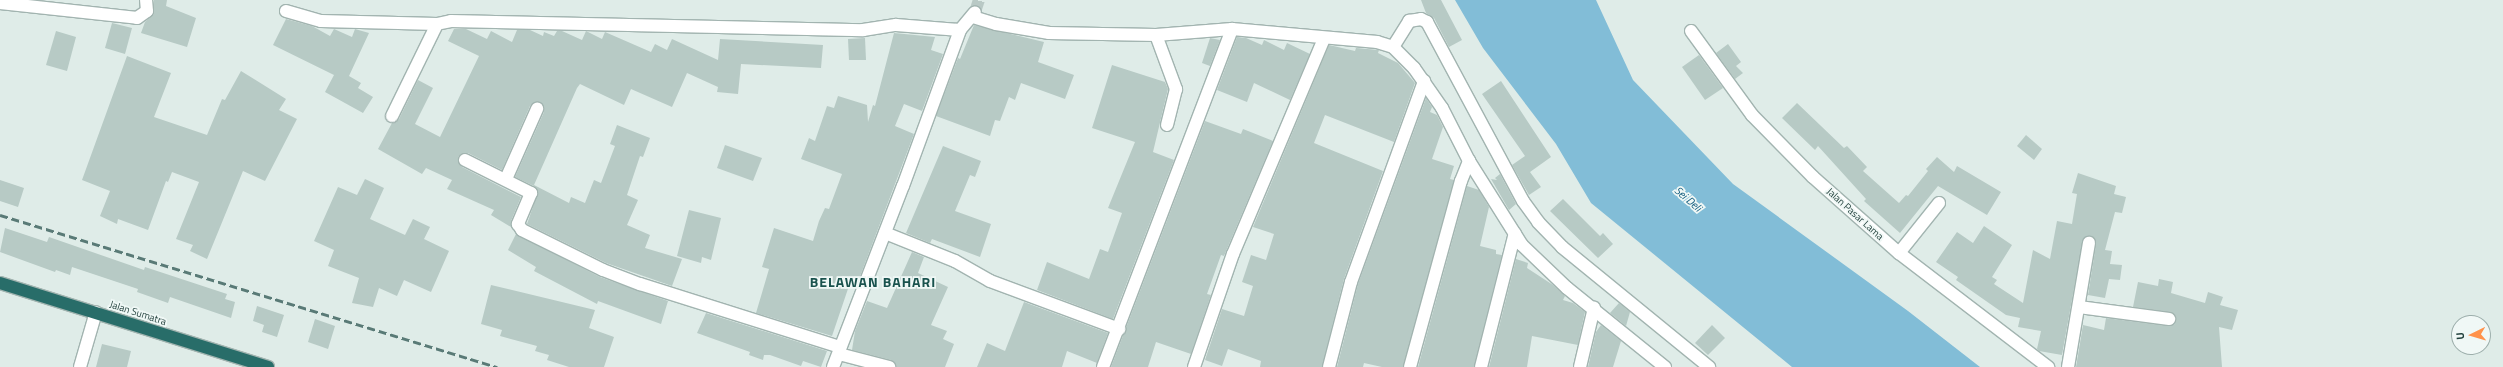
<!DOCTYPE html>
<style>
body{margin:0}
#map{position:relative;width:2503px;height:367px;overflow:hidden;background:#dfece8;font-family:"Titillium Web",sans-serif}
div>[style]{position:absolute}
.water>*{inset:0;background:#82bdd7}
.building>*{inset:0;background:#b7cac5}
.minor-tunnel>*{height:12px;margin-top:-6px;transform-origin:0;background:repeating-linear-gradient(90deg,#b9c9c5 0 12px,transparent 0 18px)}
.roads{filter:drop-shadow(1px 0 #a2b4b0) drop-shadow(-1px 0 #a2b4b0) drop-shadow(0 1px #a2b4b0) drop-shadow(0 -1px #a2b4b0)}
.minor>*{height:12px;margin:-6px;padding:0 6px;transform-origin:6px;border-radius:6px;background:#fff}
.highway>*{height:12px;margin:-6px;padding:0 6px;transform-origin:6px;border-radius:6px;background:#286d69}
.rail>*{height:3px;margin-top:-1.5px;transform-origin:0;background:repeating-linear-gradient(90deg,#597a76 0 8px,transparent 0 12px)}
span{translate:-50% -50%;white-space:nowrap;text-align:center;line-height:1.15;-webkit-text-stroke:3.5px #f0f8f6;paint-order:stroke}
.street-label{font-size:10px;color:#1f3e3a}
.water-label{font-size:11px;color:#135d7f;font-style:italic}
.district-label{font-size:14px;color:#19524d;font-weight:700;letter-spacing:1px}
.north{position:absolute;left:2451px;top:315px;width:40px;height:40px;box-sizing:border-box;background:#f0f8f6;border:1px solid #9caeab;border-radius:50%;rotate:265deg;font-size:11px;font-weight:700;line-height:16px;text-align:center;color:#1f3e3a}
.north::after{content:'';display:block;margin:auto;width:14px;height:18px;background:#ff924b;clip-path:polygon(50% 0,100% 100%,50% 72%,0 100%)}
</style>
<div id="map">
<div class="water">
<div style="clip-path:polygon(1455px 0,1596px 0,1633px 80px,1733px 184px,1908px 311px,1980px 367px,1792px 367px,1591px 203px,1556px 144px,1483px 48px)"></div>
</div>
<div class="building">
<div style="clip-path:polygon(154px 0,167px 0,166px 6px,196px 18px,187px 47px,141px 33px,145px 22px,154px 14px)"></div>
<div style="clip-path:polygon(1421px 0,1441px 0,1462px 40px,1449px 47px,1434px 18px,1426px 13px)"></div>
<div style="clip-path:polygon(286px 19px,312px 26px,330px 36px,334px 29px,352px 37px,355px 29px,369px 33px,349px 76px,361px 83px,358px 88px,373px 97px,363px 113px,325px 92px,334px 75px,273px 45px)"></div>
<div style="clip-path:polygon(112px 23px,132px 28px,125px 54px,105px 48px)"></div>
<div style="clip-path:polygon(974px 25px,1044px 42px,1038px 62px,1074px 75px,1065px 99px,1021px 83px,1015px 100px,1009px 97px,1000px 121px,995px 120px,990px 136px,936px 116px,958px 58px,960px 59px)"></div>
<div style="clip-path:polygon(454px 29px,466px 29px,487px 39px,491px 31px,512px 42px,517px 30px,530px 30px,543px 36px,544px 32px,554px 36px,557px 31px,562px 31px,582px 40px,586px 31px,602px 39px,605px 32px,651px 52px,655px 44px,667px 50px,672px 39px,718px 60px,720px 39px,823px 45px,821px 68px,741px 64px,738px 94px,717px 92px,718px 87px,687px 73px,672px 107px,631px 89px,624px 105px,580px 84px,577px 88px,534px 185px,569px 203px,571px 197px,585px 203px,594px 180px,601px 183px,615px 146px,610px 144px,617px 125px,650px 138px,643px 157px,640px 156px,627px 195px,638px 200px,627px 225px,650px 235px,645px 248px,682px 259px,672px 286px,606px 263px,527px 224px,538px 192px,534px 186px,515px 177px,544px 112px,540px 102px,536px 102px,530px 106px,502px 170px,468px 153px,461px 154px,458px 157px,462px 167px,521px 197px,511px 221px,511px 227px,491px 215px,494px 210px,447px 189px,452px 180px,426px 168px,422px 174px,378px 149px,392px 123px,399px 119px,418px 80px,433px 88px,415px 124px,440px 137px,479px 56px,448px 41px)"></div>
<div style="clip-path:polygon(56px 31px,76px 37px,67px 71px,46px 65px)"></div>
<div style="clip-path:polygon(894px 33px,935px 37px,931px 50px,943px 54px,922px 111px,904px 104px,895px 126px,914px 134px,859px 279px,852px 277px,832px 336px,756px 313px,769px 269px,762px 267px,774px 228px,813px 241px,819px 221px,825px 208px,829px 209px,842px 174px,801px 159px,809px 138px,815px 141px,827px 106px,834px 108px,838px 96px,867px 105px,868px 122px,873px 105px,875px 106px)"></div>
<div style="clip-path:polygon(1237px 37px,1246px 38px,1262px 45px,1264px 40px,1284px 50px,1287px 43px,1310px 54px,1290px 100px,1254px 83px,1247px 102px,1217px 90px)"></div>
<div style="clip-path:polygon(865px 38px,866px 60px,849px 60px,848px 39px)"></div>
<div style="clip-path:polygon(1210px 38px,1220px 40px,1210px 66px,1202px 63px)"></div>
<div style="clip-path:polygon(1728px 44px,1741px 62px,1736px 66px,1743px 73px,1735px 79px,1716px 53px)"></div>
<div style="clip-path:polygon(1329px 45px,1355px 51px,1356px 48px,1379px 50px,1378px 53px,1398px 63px,1415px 83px,1394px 142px,1325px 115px,1314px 143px,1383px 171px,1344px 279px,1322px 367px,1260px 367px,1261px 361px,1228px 349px,1222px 366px,1205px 360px,1222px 309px,1244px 316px,1253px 286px,1242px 282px,1251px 255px,1266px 260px,1274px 234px,1253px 227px)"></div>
<div style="clip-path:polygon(1699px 55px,1723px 88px,1705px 100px,1682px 67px)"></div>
<div style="clip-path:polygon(127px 56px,171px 73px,154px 117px,207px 135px,222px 99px,225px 100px,241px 71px,286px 99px,279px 110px,297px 119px,265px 181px,243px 171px,207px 259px,190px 251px,193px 245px,176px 239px,199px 182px,172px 172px,168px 182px,166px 181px,148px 230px,118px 219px,117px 224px,100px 216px,110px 191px,82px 180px)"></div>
<div style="clip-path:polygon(1112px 65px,1165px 82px,1168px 89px,1153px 152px,1174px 160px,1113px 319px,1037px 290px,1047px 262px,1089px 279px,1100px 249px,1108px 252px,1122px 213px,1108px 208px,1135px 142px,1092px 128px)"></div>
<div style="clip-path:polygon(1501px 81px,1551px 157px,1530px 172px,1541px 187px,1529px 195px,1512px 165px,1525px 156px,1482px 94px)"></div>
<div style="clip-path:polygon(1426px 98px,1432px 107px,1430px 112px,1437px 115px,1443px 127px,1432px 159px,1454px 166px,1450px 179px,1454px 180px,1403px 367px,1382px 367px,1364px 363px,1363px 367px,1337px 367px,1358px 284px)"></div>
<div style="clip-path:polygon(1797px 103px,1844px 148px,1847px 146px,1867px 167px,1863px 171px,1899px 203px,1906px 195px,1908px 196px,1928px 171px,1926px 169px,1937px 157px,1954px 172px,1957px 166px,2001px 192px,1987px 215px,1938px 186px,1900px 233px,1864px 201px,1866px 199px,1818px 146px,1815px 150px,1782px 118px)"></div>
<div style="clip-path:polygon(1205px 121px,1241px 134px,1243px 129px,1273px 141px,1224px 256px,1221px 255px,1207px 294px,1211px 295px,1191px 354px,1156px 342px,1148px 367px,1111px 367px)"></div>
<div style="clip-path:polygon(2026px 135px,2042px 149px,2034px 160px,2017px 146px)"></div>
<div style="clip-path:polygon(725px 145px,762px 158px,753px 181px,717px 168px)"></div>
<div style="clip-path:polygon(943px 146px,981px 161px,975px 177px,970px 175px,955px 211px,991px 224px,980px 257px,932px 239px,930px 243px,906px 233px)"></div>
<div style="clip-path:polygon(2078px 173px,2116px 186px,2114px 194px,2126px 197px,2122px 213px,2115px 212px,2105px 250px,2112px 251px,2110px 264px,2122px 265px,2120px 280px,2109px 279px,2105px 298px,2088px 295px,2096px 244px,2091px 236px,2083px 239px,2062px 355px,2039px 351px,2037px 349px,2041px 331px,2018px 327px,2020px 318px,2006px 315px,1956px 280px,1958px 277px,1936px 262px,1957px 232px,1973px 243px,1984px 226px,2012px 245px,1992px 277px,1997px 280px,1994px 284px,2023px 303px,2033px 250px,2050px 259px,2057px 221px,2072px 224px,2077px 194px,2072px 193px)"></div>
<div style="clip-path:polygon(1500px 174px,1516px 204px,1509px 210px,1491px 179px,1497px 180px,1495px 178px)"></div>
<div style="clip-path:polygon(365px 179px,384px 188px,370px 219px,405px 235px,413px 219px,430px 227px,424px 239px,449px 251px,431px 292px,404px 280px,397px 296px,379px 288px,373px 307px,352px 303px,359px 278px,328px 266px,334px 250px,314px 241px,338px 187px,357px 195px)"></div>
<div style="clip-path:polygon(0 180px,24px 188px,18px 207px,0 201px)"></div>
<div style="clip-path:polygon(1467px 186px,1479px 190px,1489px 207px,1480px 246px,1496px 250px,1496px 254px,1502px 255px,1474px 367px,1418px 367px)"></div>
<div style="clip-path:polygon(1563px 199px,1600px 236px,1603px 233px,1613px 244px,1598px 258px,1550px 211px)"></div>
<div style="clip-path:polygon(689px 210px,721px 218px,711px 260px,702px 257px,701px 263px,677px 256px)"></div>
<div style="clip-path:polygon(5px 228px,47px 242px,49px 237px,144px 270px,145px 267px,227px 294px,225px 299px,235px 302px,231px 318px,170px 297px,168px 303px,137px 292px,138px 289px,72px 267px,70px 275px,56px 270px,55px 272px,0 252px)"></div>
<div style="clip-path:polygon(516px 234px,600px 277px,668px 301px,661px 324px,598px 301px,597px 304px,534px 271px,536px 267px,508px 250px)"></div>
<div style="clip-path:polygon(912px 252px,924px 257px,918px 273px,948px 287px,931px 325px,947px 331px,943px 339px,954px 344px,945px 367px,896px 367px,891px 360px,852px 350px,855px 331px,867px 301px,887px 308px)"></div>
<div style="clip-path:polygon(1516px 259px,1528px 263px,1527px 268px,1553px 285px,1565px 296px,1563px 300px,1573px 303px,1585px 312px,1578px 345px,1532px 336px,1527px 367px,1489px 367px)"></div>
<div style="clip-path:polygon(2159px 279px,2173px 282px,2171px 293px,2205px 303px,2208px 292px,2223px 297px,2220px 305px,2238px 310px,2232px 330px,2219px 327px,2222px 367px,2076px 367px,2083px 325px,2104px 330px,2106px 318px,2168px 326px,2175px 324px,2176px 317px,2170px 312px,2133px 307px,2138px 282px,2158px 286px)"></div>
<div style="clip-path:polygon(491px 285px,595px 310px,589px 328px,614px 337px,604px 367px,569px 367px,547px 360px,549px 355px,535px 351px,537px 346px,500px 336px,502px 330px,481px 324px)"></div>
<div style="clip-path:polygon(1024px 302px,1108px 333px,1097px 363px,1067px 351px,1062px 367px,977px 367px,987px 343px,1005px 351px)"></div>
<div style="clip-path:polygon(1619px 303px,1630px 312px,1626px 326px,1610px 313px)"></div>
<div style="clip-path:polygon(257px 306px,284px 315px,277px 337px,262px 332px,264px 325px,253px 321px)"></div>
<div style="clip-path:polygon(706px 313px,827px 351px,821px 367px,803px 361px,801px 366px,770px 355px,764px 355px,763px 360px,749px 355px,750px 352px,697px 333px)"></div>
<div style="clip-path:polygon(315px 319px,335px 326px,328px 349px,308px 342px)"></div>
<div style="clip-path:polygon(1601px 325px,1621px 341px,1613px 367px,1588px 367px,1596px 332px)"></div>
<div style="clip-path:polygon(1712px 325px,1725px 338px,1708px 355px,1695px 343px)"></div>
<div style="clip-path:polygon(102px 344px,131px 351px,127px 367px,96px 367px)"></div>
</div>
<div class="minor-tunnel">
<div style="left:975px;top:12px;width:13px;rotate:-72deg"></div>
</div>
<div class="roads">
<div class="minor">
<div style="left:0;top:3px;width:138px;rotate:6.2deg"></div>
<div style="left:137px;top:18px;width:12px;rotate:-35deg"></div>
<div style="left:147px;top:11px;width:11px;rotate:-95deg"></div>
<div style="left:286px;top:11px;width:36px;rotate:16deg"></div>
<div style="left:321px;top:21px;width:116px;rotate:1.5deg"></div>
<div style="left:437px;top:24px;width:14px;rotate:-12deg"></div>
<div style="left:451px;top:21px;width:412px;rotate:1.3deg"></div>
<div style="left:863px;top:30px;width:33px;rotate:-9deg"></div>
<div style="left:896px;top:25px;width:64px;rotate:4.5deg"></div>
<div style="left:973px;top:17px;width:24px;rotate:17deg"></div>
<div style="left:996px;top:24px;width:54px;rotate:9.6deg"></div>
<div style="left:1049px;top:33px;width:107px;rotate:1.1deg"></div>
<div style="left:1156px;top:35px;width:76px;rotate:-4.5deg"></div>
<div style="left:1232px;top:29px;width:146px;rotate:5.1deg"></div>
<div style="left:1377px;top:42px;width:17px;rotate:17deg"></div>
<div style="left:1393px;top:47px;width:30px;rotate:45deg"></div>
<div style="left:1414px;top:68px;width:49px;rotate:55deg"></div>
<div style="left:1442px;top:108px;width:59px;rotate:63deg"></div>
<div style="left:1469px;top:161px;width:99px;rotate:57.8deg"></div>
<div style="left:1522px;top:245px;width:62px;rotate:43.7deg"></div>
<div style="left:1567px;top:288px;width:126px;rotate:38.9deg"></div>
<div style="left:1691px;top:31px;width:104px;rotate:54deg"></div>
<div style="left:1752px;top:115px;width:87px;rotate:45.5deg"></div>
<div style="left:1813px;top:177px;width:115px;rotate:41.5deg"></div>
<div style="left:1899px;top:253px;width:188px;rotate:37.4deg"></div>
<div style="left:1156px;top:35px;width:58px;rotate:69.7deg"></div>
<div style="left:1176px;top:89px;width:37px;rotate:104deg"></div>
<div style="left:1393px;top:47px;width:31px;rotate:-58deg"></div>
<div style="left:1409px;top:21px;width:12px;rotate:-9deg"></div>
<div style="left:1421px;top:19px;width:7px;rotate:27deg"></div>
<div style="left:1427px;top:22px;width:203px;rotate:61.8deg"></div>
<div style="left:1523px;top:201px;width:26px;rotate:54deg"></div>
<div style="left:1538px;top:222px;width:35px;rotate:46deg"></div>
<div style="left:1562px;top:247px;width:190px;rotate:39.2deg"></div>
<div style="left:392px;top:116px;width:102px;rotate:-63.9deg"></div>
<div style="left:465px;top:160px;width:74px;rotate:26.6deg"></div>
<div style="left:531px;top:193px;width:34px;rotate:113deg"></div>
<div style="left:518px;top:224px;width:7px;rotate:56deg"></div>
<div style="left:522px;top:230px;width:90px;rotate:26.3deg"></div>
<div style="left:603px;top:270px;width:40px;rotate:21deg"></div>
<div style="left:640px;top:284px;width:210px;rotate:17.5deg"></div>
<div style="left:506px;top:179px;width:77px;rotate:-66.1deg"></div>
<div style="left:885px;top:233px;width:75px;rotate:21.8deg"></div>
<div style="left:955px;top:261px;width:40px;rotate:29.7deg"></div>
<div style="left:990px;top:281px;width:138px;rotate:20.4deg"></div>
<div style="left:1899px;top:253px;width:64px;rotate:-51.3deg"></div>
<div style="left:2079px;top:307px;width:91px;rotate:7.6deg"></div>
<div style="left:839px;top:354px;width:52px;rotate:14.6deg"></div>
<div style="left:80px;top:367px;width:57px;rotate:-73.8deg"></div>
<div style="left:833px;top:367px;width:194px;rotate:-68.9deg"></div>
<div style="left:903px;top:186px;width:166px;rotate:-69.9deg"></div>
<div style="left:960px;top:30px;width:23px;rotate:-50deg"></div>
<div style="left:1103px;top:367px;width:362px;rotate:-69.1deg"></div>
<div style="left:1194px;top:367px;width:120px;rotate:-71deg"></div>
<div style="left:1233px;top:254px;width:233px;rotate:-67.1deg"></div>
<div style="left:1329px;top:367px;width:88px;rotate:-75.5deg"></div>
<div style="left:1351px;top:282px;width:214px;rotate:-70deg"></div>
<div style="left:1410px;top:367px;width:193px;rotate:-74.7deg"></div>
<div style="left:1461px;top:181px;width:22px;rotate:-68deg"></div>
<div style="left:1481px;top:367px;width:138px;rotate:-75.8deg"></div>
<div style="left:1580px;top:367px;width:61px;rotate:-76.7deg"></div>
<div style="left:2068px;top:367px;width:126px;rotate:-80.4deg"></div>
</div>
<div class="highway">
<div style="left:0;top:283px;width:281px;rotate:17.4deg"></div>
</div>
</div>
<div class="rail">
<div style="left:0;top:215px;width:520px;rotate:17.01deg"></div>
</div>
<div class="street-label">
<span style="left:1855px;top:214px;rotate:42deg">Jalan Pasar Lama</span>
<span style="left:138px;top:313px;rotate:18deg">Jalan Sumatra</span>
</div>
<div class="water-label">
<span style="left:1688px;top:199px;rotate:41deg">Sei Deli</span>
</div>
<div class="district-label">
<span style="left:873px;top:282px">BELAWAN BAHARI</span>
</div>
<div class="north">U</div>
</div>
